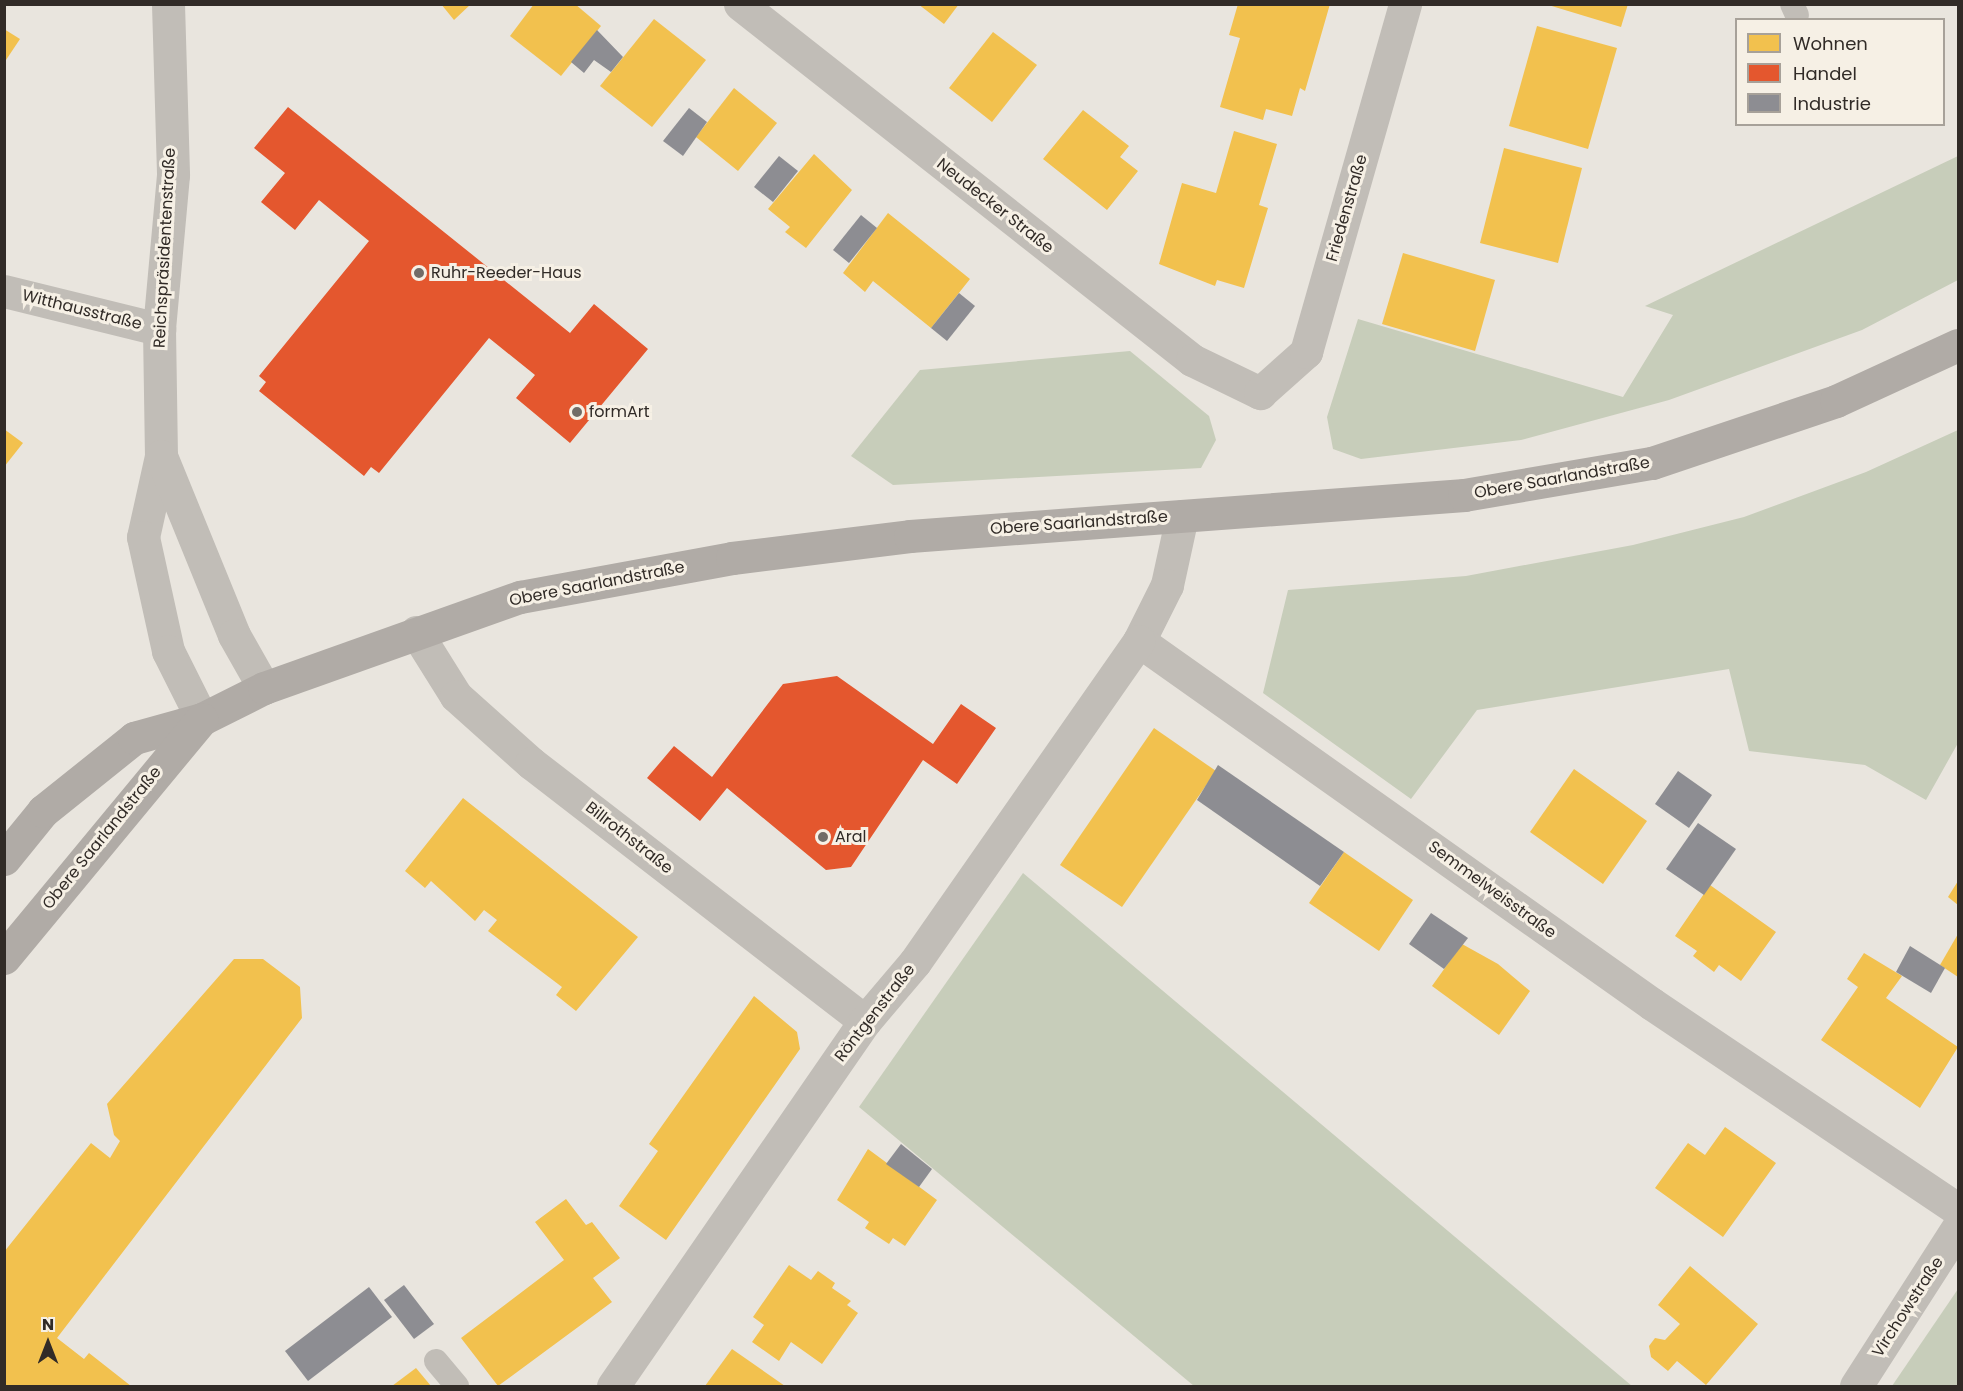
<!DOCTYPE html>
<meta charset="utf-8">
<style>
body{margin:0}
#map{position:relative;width:1963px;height:1391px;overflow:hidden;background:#e9e5de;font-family:Poppins,sans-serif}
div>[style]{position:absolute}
.green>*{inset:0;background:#c7cdba}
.homes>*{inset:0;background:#f2c14e}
.shops>*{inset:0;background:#e4572e}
.industry>*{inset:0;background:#8d8d92}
.service>*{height:24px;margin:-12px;padding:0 12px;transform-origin:12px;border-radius:12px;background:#c1bdb7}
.minor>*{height:33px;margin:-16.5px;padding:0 16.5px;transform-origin:16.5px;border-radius:16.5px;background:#c1bdb7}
.primary>*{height:33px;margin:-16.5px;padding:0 16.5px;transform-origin:16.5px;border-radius:16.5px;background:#b0aba6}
.dots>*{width:16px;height:16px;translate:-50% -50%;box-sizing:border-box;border:3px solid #f6f0e5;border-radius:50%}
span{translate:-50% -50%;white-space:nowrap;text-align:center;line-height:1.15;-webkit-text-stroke:6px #f6f0e5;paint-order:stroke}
.street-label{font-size:16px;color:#312b27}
.poi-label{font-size:16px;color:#312b27}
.left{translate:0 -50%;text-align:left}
.frame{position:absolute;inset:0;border:6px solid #312b27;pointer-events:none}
.legend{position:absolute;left:1735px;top:18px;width:210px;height:108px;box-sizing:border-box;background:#f6f0e5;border:2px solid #a7a199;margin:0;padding:8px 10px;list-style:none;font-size:18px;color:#312b27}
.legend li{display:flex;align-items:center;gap:12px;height:30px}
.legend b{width:30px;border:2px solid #a7a199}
.north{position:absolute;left:18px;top:1313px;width:60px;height:60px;-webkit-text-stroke:4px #f6f0e5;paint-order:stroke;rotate:0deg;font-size:16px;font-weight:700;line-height:24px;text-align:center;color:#312b27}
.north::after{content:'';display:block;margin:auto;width:21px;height:27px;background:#312b27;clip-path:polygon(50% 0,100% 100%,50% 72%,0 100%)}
</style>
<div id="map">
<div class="green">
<div style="clip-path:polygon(1958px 156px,1958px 280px,1862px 330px,1669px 400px,1521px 440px,1361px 459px,1333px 449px,1327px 417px,1358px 319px,1623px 397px,1673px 315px,1645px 306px)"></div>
<div style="clip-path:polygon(1130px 351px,1209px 416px,1216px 440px,1201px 468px,893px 485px,851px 456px,920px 370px)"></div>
<div style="clip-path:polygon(1958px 430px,1958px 743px,1926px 800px,1865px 765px,1749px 751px,1729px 669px,1477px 710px,1411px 799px,1263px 693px,1288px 590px,1466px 576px,1633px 545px,1744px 517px,1866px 472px)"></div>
<div style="clip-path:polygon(1023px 873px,1632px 1386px,1194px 1386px,859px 1107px)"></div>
<div style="clip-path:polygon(1958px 1289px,1958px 1386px,1892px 1386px)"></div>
</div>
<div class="homes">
<div style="clip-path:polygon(441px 4px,471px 4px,454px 20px)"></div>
<div style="clip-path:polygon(534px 4px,575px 4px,601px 26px,561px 76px,510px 36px)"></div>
<div style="clip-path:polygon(918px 4px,959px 4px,944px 24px)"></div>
<div style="clip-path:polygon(1238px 4px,1330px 4px,1305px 91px,1300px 88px,1292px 116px,1266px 109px,1263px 120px,1220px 107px,1240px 38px,1229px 35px)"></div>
<div style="clip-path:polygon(1545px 4px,1628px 4px,1621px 27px)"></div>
<div style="clip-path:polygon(654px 19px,706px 60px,652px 127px,600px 86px)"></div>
<div style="clip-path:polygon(1537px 26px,1617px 48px,1588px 149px,1509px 126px)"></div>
<div style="clip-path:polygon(4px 29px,20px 39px,4px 63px)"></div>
<div style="clip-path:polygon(993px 32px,1037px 65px,992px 122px,949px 88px)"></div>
<div style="clip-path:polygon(734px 88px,777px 123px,738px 171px,696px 137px)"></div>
<div style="clip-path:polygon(1083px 110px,1129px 146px,1120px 157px,1138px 171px,1107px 210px,1043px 159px)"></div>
<div style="clip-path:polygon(1234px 131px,1277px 144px,1259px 205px,1268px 208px,1244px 288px,1217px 280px,1215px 286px,1159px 264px,1182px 183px,1216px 193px)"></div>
<div style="clip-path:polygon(1504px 148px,1582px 168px,1558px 263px,1480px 243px)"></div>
<div style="clip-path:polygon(814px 154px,852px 190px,806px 248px,785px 232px,790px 227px,768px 209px)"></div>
<div style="clip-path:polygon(888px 213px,970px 279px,931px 328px,873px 281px,865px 292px,843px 273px)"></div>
<div style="clip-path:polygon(1403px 253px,1495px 280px,1475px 351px,1382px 324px)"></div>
<div style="clip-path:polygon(4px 429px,23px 443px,4px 467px)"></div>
<div style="clip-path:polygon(1154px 728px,1216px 771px,1122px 907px,1060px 865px)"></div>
<div style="clip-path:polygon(1574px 769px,1647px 821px,1603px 884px,1530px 832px)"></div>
<div style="clip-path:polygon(463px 798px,638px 937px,576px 1011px,556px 995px,562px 987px,488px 931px,497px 920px,484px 910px,475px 921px,431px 881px,425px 888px,405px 871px)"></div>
<div style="clip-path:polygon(1344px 852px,1413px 900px,1379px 951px,1309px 903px)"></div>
<div style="clip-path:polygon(1958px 881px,1958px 905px,1948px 897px)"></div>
<div style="clip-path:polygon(1710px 885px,1776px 932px,1741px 981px,1719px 965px,1714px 972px,1693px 956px,1697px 951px,1675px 936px)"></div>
<div style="clip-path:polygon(1958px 934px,1958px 977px,1940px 965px)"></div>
<div style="clip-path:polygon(1462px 944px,1498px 964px,1530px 991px,1499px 1035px,1432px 986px)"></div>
<div style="clip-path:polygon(1864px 953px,1902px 976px,1886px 998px,1958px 1047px,1920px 1108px,1821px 1040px,1858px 987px,1847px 979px)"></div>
<div style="clip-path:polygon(234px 959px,263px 959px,300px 987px,302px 1018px,57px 1338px,84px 1359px,89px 1353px,131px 1386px,4px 1386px,4px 1252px,91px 1143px,110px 1158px,120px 1141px,114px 1135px,107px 1104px)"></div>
<div style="clip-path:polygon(754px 996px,797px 1032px,800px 1049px,666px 1240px,619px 1206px,658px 1151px,649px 1144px)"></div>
<div style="clip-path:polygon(1725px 1127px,1776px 1163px,1723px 1237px,1655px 1188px,1688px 1143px,1705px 1155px)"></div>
<div style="clip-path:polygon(868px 1149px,937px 1200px,905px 1246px,893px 1238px,889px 1244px,865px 1228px,869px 1222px,837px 1200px)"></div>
<div style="clip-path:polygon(566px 1199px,586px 1225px,592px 1222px,620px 1258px,593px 1278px,612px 1302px,498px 1386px,461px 1338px,564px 1260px,535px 1222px)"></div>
<div style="clip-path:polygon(789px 1265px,811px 1280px,818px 1271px,835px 1283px,832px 1288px,851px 1301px,847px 1305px,858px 1313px,822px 1364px,791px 1342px,779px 1361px,752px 1342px,764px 1325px,753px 1317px)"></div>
<div style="clip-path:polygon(1690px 1266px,1758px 1324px,1706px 1385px,1677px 1361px,1668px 1371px,1651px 1357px,1649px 1346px,1655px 1338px,1665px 1340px,1680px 1324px,1658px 1305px)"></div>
<div style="clip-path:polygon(732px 1349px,785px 1386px,705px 1386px)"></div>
<div style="clip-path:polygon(416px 1368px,431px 1386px,392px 1386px)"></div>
</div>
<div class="shops">
<div style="clip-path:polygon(288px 107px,570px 333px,594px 304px,648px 349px,570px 443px,516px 398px,535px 375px,489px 338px,379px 473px,371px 467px,364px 476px,259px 391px,266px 382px,259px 376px,369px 241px,319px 200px,295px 230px,261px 202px,285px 173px,254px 148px)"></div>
<div style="clip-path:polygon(837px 676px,933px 744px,961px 704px,996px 728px,957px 784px,923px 760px,851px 867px,826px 870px,727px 788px,700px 821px,647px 778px,674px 746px,712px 777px,783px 684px)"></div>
</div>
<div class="industry">
<div style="clip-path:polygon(597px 30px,623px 57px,611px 72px,594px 60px,584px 73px,571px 62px)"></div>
<div style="clip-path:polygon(689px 108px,707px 122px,683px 156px,663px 141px)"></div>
<div style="clip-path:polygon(779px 156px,798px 171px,773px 202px,754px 187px)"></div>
<div style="clip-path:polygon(861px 215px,877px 228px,849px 263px,833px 250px)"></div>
<div style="clip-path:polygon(959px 293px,975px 306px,947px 341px,931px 328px)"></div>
<div style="clip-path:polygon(1218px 765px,1344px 852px,1320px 886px,1197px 800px)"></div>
<div style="clip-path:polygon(1678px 771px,1712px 795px,1689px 828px,1655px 804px)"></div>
<div style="clip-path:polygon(1698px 823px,1736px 849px,1704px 895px,1666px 869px)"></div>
<div style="clip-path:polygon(1431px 913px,1468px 938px,1444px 969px,1409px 944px)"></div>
<div style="clip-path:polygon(1910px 946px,1945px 968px,1931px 993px,1896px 972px)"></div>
<div style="clip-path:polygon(901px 1144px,932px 1169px,919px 1187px,886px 1164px)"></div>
<div style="clip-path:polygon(404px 1285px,434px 1324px,414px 1339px,384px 1300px)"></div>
<div style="clip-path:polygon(369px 1287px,392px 1317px,308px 1381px,285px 1351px)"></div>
</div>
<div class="service">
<div style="left:1792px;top:4px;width:12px;rotate:66deg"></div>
<div style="left:436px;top:1361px;width:33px;rotate:50deg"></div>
</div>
<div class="minor">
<div style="left:168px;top:4px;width:171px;rotate:88.3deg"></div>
<div style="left:173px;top:175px;width:155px;rotate:95.2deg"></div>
<div style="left:159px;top:329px;width:127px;rotate:89.1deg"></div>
<div style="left:161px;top:456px;width:83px;rotate:102.5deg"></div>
<div style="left:143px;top:537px;width:117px;rotate:77.6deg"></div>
<div style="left:168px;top:651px;width:76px;rotate:63.4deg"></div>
<div style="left:740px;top:4px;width:575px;rotate:38.22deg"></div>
<div style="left:1192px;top:360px;width:76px;rotate:25.9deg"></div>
<div style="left:1260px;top:393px;width:62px;rotate:-41.7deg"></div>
<div style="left:1306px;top:352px;width:362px;rotate:-74.1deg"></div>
<div style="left:4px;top:291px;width:160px;rotate:13.8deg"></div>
<div style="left:161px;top:456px;width:193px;rotate:67.8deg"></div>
<div style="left:234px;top:635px;width:61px;rotate:60.5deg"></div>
<div style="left:1182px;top:516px;width:71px;rotate:102.3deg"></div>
<div style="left:1167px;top:585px;width:63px;rotate:116.6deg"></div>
<div style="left:1139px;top:641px;width:628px;rotate:35.28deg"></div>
<div style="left:1652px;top:1004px;width:369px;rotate:33.9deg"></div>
<div style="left:416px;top:632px;width:75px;rotate:58deg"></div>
<div style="left:456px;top:696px;width:101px;rotate:41.8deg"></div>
<div style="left:531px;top:763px;width:422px;rotate:37.7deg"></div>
<div style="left:613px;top:1386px;width:444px;rotate:-55.4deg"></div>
<div style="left:865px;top:1021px;width:77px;rotate:-49.7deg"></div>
<div style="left:915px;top:962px;width:391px;rotate:-55.1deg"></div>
<div style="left:1856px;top:1386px;width:189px;rotate:-57.3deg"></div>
</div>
<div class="primary">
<div style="left:4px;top:859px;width:62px;rotate:-50.9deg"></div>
<div style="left:43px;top:811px;width:117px;rotate:-38.7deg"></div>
<div style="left:134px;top:738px;width:71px;rotate:-15.6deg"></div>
<div style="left:202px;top:719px;width:69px;rotate:-26.6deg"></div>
<div style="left:264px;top:688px;width:272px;rotate:-19.6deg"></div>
<div style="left:520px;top:597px;width:216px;rotate:-10.4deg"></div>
<div style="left:732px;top:558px;width:179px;rotate:-7deg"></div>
<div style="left:910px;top:536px;width:556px;rotate:-4.23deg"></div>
<div style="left:1464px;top:495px;width:191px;rotate:-9.7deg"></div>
<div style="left:1652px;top:463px;width:194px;rotate:-18.6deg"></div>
<div style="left:1836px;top:401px;width:134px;rotate:-24.7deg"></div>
<div style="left:4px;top:958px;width:310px;rotate:-50.4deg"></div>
</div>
<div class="dots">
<div style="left:419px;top:273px;background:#716c67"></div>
<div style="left:577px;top:412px;background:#716c67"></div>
<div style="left:823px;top:837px;background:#716c67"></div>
</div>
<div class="street-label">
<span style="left:995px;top:206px;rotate:38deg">Neudecker Straße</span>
<span style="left:1347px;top:208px;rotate:-74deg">Friedenstraße</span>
<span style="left:165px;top:248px;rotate:-87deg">Reichspräsidentenstraße</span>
<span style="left:82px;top:310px;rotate:14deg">Witthausstraße</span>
<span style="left:1562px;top:478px;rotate:-10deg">Obere Saarlandstraße</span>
<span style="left:1079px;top:523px;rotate:-4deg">Obere Saarlandstraße</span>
<span style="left:597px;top:584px;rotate:-11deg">Obere Saarlandstraße</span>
<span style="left:102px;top:838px;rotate:-51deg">Obere Saarlandstraße</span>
<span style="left:629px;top:838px;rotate:38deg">Billrothstraße</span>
<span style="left:1492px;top:890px;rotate:36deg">Semmelweisstraße</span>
<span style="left:875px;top:1013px;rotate:-52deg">Röntgenstraße</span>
<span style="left:1908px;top:1307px;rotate:-57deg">Virchowstraße</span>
</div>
<div class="poi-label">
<span class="left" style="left:431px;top:273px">Ruhr-Reeder-Haus</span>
<span class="left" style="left:589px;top:412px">formArt</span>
<span class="left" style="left:835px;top:837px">Aral</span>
</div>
<div class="frame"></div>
<ul class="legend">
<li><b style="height:16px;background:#f2c14e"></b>Wohnen</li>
<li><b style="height:16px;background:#e4572e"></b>Handel</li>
<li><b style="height:16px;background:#8d8d92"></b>Industrie</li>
</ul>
<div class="north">N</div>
</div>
